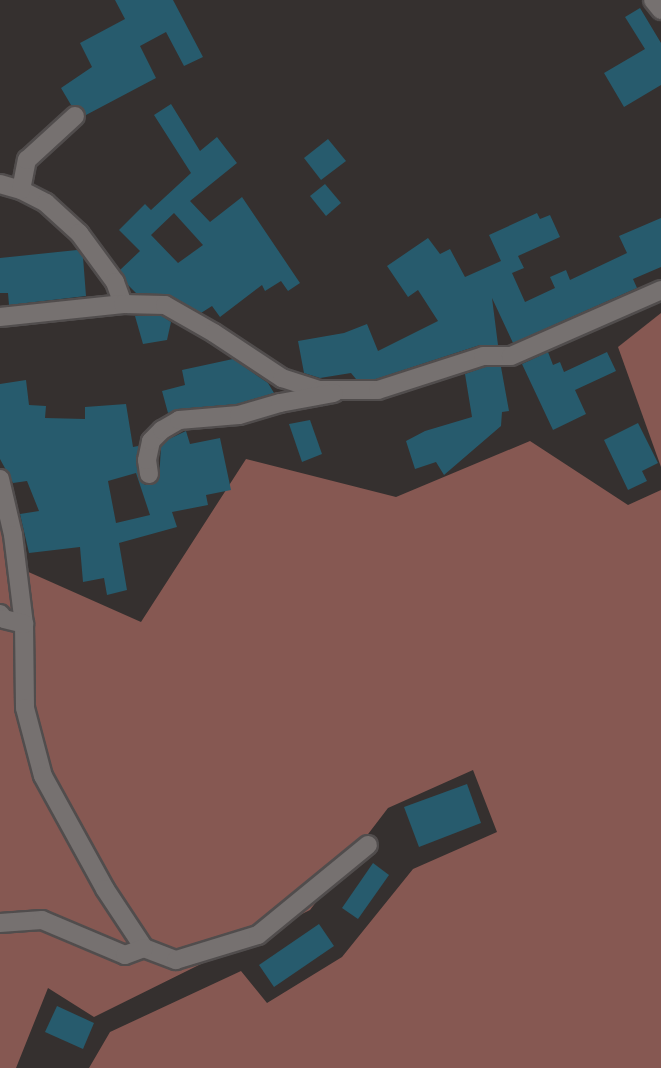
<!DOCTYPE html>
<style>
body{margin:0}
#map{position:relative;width:661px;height:1068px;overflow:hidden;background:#35302f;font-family:Jost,sans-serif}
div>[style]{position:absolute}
.forest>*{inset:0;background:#865852}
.building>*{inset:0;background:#275b6d}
.roads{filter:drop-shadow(2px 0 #514d4d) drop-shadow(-2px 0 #514d4d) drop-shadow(0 2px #514d4d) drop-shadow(0 -2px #514d4d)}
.minor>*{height:18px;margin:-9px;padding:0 9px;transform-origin:9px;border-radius:9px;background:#767170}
span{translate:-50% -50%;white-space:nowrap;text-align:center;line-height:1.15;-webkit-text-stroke:5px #1b1918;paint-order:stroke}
</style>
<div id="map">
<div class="forest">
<div style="clip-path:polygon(661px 313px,661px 467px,618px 347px)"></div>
<div style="clip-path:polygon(530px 441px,628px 505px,661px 490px,661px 1068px,89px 1068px,110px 1032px,241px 971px,267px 1003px,342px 957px,413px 869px,497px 832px,473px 770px,388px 808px,310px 910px,94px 1017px,48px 988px,16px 1068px,0 1068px,0 510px,24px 570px,141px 622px,246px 459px,396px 497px)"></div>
</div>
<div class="building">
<div style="clip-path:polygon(115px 0,173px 0,203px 57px,184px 66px,166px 32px,140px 46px,156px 78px,86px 115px,83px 108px,71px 105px,61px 88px,92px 67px,80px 43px,125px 19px)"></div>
<div style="clip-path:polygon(640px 8px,661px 43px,661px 85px,624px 107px,604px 73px,645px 49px,625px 17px)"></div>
<div style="clip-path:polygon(evenodd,171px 104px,200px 151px,217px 137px,237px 163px,190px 201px,210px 222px,242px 197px,300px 283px,288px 291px,281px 281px,265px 291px,262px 285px,220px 317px,212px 306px,201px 313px,170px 295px,136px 293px,128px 285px,120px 270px,140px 251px,119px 230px,145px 204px,151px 210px,191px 173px,154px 115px,171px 104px,174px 213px,203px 245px,178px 263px,151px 235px,174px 213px)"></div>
<div style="clip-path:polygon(328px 139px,346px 161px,321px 180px,304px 158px)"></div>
<div style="clip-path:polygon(325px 184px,341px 203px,326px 216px,310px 196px)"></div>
<div style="clip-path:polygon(537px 213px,540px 219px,550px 215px,560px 237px,518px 256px,524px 268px,512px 273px,525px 302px,555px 288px,550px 277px,566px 270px,570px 280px,627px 253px,619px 236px,661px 218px,661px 267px,633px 279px,637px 288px,513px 343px,492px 298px,498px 345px,480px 345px,376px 379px,356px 379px,351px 373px,320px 378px,304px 373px,298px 341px,344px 333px,367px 324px,378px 351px,438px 321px,418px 290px,408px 297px,387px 266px,428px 238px,440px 254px,450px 249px,465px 277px,501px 261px,489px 235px)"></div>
<div style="clip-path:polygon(77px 250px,83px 257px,86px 296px,9px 305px,8px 293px,0 293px,0 258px)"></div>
<div style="clip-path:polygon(135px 316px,162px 316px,171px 322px,167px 340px,143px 344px)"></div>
<div style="clip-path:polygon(548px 352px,553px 365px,560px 362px,564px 372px,607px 352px,616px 371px,575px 390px,586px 414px,553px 430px,522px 364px)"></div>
<div style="clip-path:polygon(233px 359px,268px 383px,274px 393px,237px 404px,178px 409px,168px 413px,162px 391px,185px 385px,182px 370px)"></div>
<div style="clip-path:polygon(485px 367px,501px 367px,509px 411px,502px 412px,501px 426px,444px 475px,436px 462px,415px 469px,406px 441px,425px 431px,472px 417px,465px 374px)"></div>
<div style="clip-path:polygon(evenodd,26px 380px,29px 405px,46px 406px,45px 418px,85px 419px,85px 407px,126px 404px,133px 447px,138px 446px,138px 476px,145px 485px,151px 485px,159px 479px,161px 447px,169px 439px,186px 431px,190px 444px,220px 438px,231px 490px,206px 495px,208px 505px,172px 512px,177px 527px,119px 543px,127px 590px,107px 595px,104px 578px,83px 582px,80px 547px,29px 553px,20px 514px,39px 511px,27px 481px,13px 483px,0 459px,0 384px,26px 380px,136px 473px,150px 515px,116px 523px,108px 481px,136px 473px)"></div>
<div style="clip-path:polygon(310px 420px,322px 454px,302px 462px,289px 424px)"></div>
<div style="clip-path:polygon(638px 423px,658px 463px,642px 471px,647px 481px,628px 490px,604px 440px)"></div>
<div style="clip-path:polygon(467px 784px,481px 823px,419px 847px,404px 807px)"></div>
<div style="clip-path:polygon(373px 863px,389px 875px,358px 919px,342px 908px)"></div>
<div style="clip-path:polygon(319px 924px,334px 946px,274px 987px,259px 965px)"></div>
<div style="clip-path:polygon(57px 1006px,94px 1023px,83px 1049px,45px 1032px)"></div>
</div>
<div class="roads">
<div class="minor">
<div style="left:653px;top:0;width:13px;rotate:51deg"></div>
<div style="left:0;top:184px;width:22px;rotate:16deg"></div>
<div style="left:21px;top:190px;width:28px;rotate:27deg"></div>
<div style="left:46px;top:203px;width:45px;rotate:42.3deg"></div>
<div style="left:79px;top:233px;width:61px;rotate:53.7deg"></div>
<div style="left:115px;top:282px;width:23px;rotate:70deg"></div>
<div style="left:21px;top:190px;width:31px;rotate:-79deg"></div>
<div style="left:27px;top:160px;width:65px;rotate:-42.5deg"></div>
<div style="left:0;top:317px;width:124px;rotate:-6deg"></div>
<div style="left:123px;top:304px;width:42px;rotate:1.4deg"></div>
<div style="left:165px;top:305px;width:56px;rotate:29.7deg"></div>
<div style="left:214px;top:333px;width:82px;rotate:33.5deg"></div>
<div style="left:282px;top:378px;width:40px;rotate:18deg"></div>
<div style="left:320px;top:390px;width:58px"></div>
<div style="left:378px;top:390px;width:110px;rotate:-17.9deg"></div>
<div style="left:483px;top:356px;width:28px"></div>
<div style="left:511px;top:356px;width:164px;rotate:-23.7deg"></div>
<div style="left:149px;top:474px;width:14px;rotate:-98deg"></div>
<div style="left:147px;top:460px;width:19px;rotate:-78deg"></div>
<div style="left:151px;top:441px;width:16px;rotate:-45deg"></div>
<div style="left:162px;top:430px;width:20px;rotate:-30deg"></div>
<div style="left:179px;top:420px;width:60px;rotate:-4.8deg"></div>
<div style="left:239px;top:415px;width:43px;rotate:-16.3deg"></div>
<div style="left:280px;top:403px;width:55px;rotate:-10.5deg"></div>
<div style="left:0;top:479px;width:57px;rotate:76.9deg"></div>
<div style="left:13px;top:535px;width:90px;rotate:83deg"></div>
<div style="left:24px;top:624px;width:84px;rotate:89.3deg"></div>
<div style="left:25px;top:708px;width:70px;rotate:75.2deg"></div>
<div style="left:43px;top:776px;width:129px;rotate:61.2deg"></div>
<div style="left:105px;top:889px;width:71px;rotate:56.5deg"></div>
<div style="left:144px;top:948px;width:34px;rotate:21deg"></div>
<div style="left:176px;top:960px;width:86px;rotate:-17deg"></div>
<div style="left:258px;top:935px;width:142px;rotate:-39.3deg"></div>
<div style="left:0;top:614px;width:6px;rotate:51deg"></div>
<div style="left:4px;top:619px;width:21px;rotate:14deg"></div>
<div style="left:0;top:923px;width:42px;rotate:-4.1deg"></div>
<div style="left:42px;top:920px;width:90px;rotate:22.9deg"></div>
<div style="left:125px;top:955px;width:20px;rotate:-20deg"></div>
</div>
</div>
</div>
